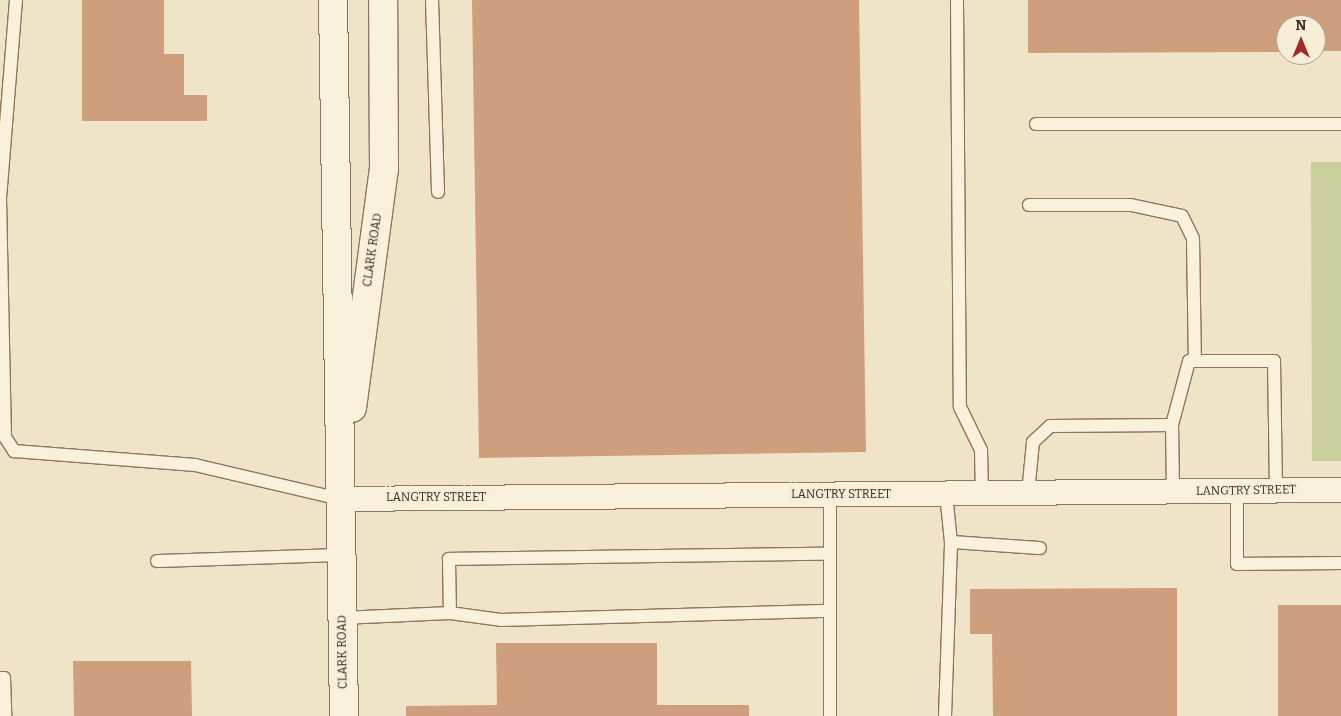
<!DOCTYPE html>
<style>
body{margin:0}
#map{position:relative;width:1341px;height:716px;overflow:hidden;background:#f0e4c8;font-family:Bitter,serif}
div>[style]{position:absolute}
.green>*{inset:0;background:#c9cf9b}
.building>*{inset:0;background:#cf9f7d}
.roads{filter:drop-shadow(1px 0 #8d765c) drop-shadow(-1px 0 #8d765c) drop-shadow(0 1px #8d765c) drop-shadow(0 -1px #8d765c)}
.service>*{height:12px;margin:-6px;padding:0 6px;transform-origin:6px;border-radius:6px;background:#faf1dc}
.minor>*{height:24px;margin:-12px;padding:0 12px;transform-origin:12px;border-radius:12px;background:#faf1dc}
.tertiary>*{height:28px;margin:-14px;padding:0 14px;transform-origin:14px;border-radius:14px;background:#faf1dc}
span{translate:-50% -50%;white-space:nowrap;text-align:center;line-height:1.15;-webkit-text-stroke:5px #f7eed8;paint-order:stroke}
.street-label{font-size:12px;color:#3d2e20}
.north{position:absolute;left:1276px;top:15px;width:50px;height:50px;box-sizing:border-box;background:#f7eed8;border:1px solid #ada18e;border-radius:50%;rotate:0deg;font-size:14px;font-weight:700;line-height:20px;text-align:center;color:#3d2e20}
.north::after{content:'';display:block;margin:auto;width:18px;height:22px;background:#9e2a2b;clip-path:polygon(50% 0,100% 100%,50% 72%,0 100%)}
</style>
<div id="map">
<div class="green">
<div style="clip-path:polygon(1311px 162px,1341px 162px,1341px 461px,1312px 461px)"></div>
</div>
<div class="building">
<div style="clip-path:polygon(82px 0,164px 0,164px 54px,184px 54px,184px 95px,207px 95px,207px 121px,82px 121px)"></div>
<div style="clip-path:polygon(472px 0,859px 0,866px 452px,479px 458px)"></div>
<div style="clip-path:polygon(1028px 0,1341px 0,1341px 51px,1316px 51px,1316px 25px,1286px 25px,1286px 52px,1028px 53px)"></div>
<div style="clip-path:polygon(1177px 588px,1177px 716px,993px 716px,992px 634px,970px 634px,970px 589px)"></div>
<div style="clip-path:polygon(1278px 605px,1341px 605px,1341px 716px,1278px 716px)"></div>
<div style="clip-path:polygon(496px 643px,657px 643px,657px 705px,749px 705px,749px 716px,406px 716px,406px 706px,497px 705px)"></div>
<div style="clip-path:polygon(73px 661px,191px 661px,192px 716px,74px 716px)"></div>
</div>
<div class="roads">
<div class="service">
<div style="left:16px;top:0;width:200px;rotate:94.6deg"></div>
<div style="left:0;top:199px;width:238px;rotate:88.8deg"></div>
<div style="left:5px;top:437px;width:17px;rotate:57deg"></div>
<div style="left:14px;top:451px;width:182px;rotate:4.4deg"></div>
<div style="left:195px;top:465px;width:149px;rotate:13.2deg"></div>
<div style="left:432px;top:0;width:192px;rotate:88.2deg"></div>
<div style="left:957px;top:0;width:407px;rotate:89.6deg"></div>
<div style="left:960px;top:407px;width:48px;rotate:64deg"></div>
<div style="left:981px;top:450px;width:43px;rotate:88.7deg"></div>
<div style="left:1036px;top:124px;width:305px"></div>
<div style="left:1029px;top:205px;width:102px"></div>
<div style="left:1131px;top:205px;width:52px;rotate:12.2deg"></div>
<div style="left:1182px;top:216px;width:25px;rotate:64deg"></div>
<div style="left:1193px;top:239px;width:122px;rotate:89.1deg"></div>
<div style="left:1172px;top:425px;width:66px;rotate:-75.1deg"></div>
<div style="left:1189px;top:361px;width:85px"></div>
<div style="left:1274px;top:361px;width:130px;rotate:89.1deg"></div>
<div style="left:1237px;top:491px;width:73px;rotate:90deg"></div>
<div style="left:1237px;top:564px;width:104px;rotate:-0.6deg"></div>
<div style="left:1028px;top:493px;width:51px;rotate:-84.4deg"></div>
<div style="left:1033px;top:442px;width:23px;rotate:-43deg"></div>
<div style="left:1050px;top:426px;width:122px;rotate:-0.5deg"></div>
<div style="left:1172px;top:425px;width:67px;rotate:89.1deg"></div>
<div style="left:951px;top:542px;width:89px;rotate:3.9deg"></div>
<div style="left:157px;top:561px;width:184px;rotate:-1.9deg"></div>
<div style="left:450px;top:613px;width:51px;rotate:7.8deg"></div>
<div style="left:501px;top:620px;width:329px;rotate:-1.6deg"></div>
<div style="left:342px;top:618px;width:108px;rotate:-2.7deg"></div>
<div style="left:450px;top:613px;width:54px;rotate:-91.1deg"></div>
<div style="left:449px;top:559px;width:381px;rotate:-0.8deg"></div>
<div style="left:0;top:678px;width:4px"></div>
<div style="left:4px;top:678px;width:38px;rotate:88deg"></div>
<div style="left:830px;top:716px;width:221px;rotate:-90deg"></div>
<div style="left:945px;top:716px;width:174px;rotate:-88deg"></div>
<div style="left:951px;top:542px;width:48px;rotate:-95.9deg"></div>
</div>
<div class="minor">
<div style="left:340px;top:499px;width:1001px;rotate:-0.52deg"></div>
</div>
<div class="tertiary">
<div style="left:333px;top:0;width:716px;rotate:89.12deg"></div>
<div style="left:352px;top:408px;width:241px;rotate:-82.4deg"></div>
<div style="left:384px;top:169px;width:169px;rotate:-90.3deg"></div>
</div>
</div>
<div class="street-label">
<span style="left:373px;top:250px;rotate:-82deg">CLARK ROAD</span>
<span style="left:1246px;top:491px;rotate:-1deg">LANGTRY STREET</span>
<span style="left:841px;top:495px">LANGTRY STREET</span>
<span style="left:436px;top:498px">LANGTRY STREET</span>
<span style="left:343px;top:652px;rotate:-91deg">CLARK ROAD</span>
</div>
<div class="north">N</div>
</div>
